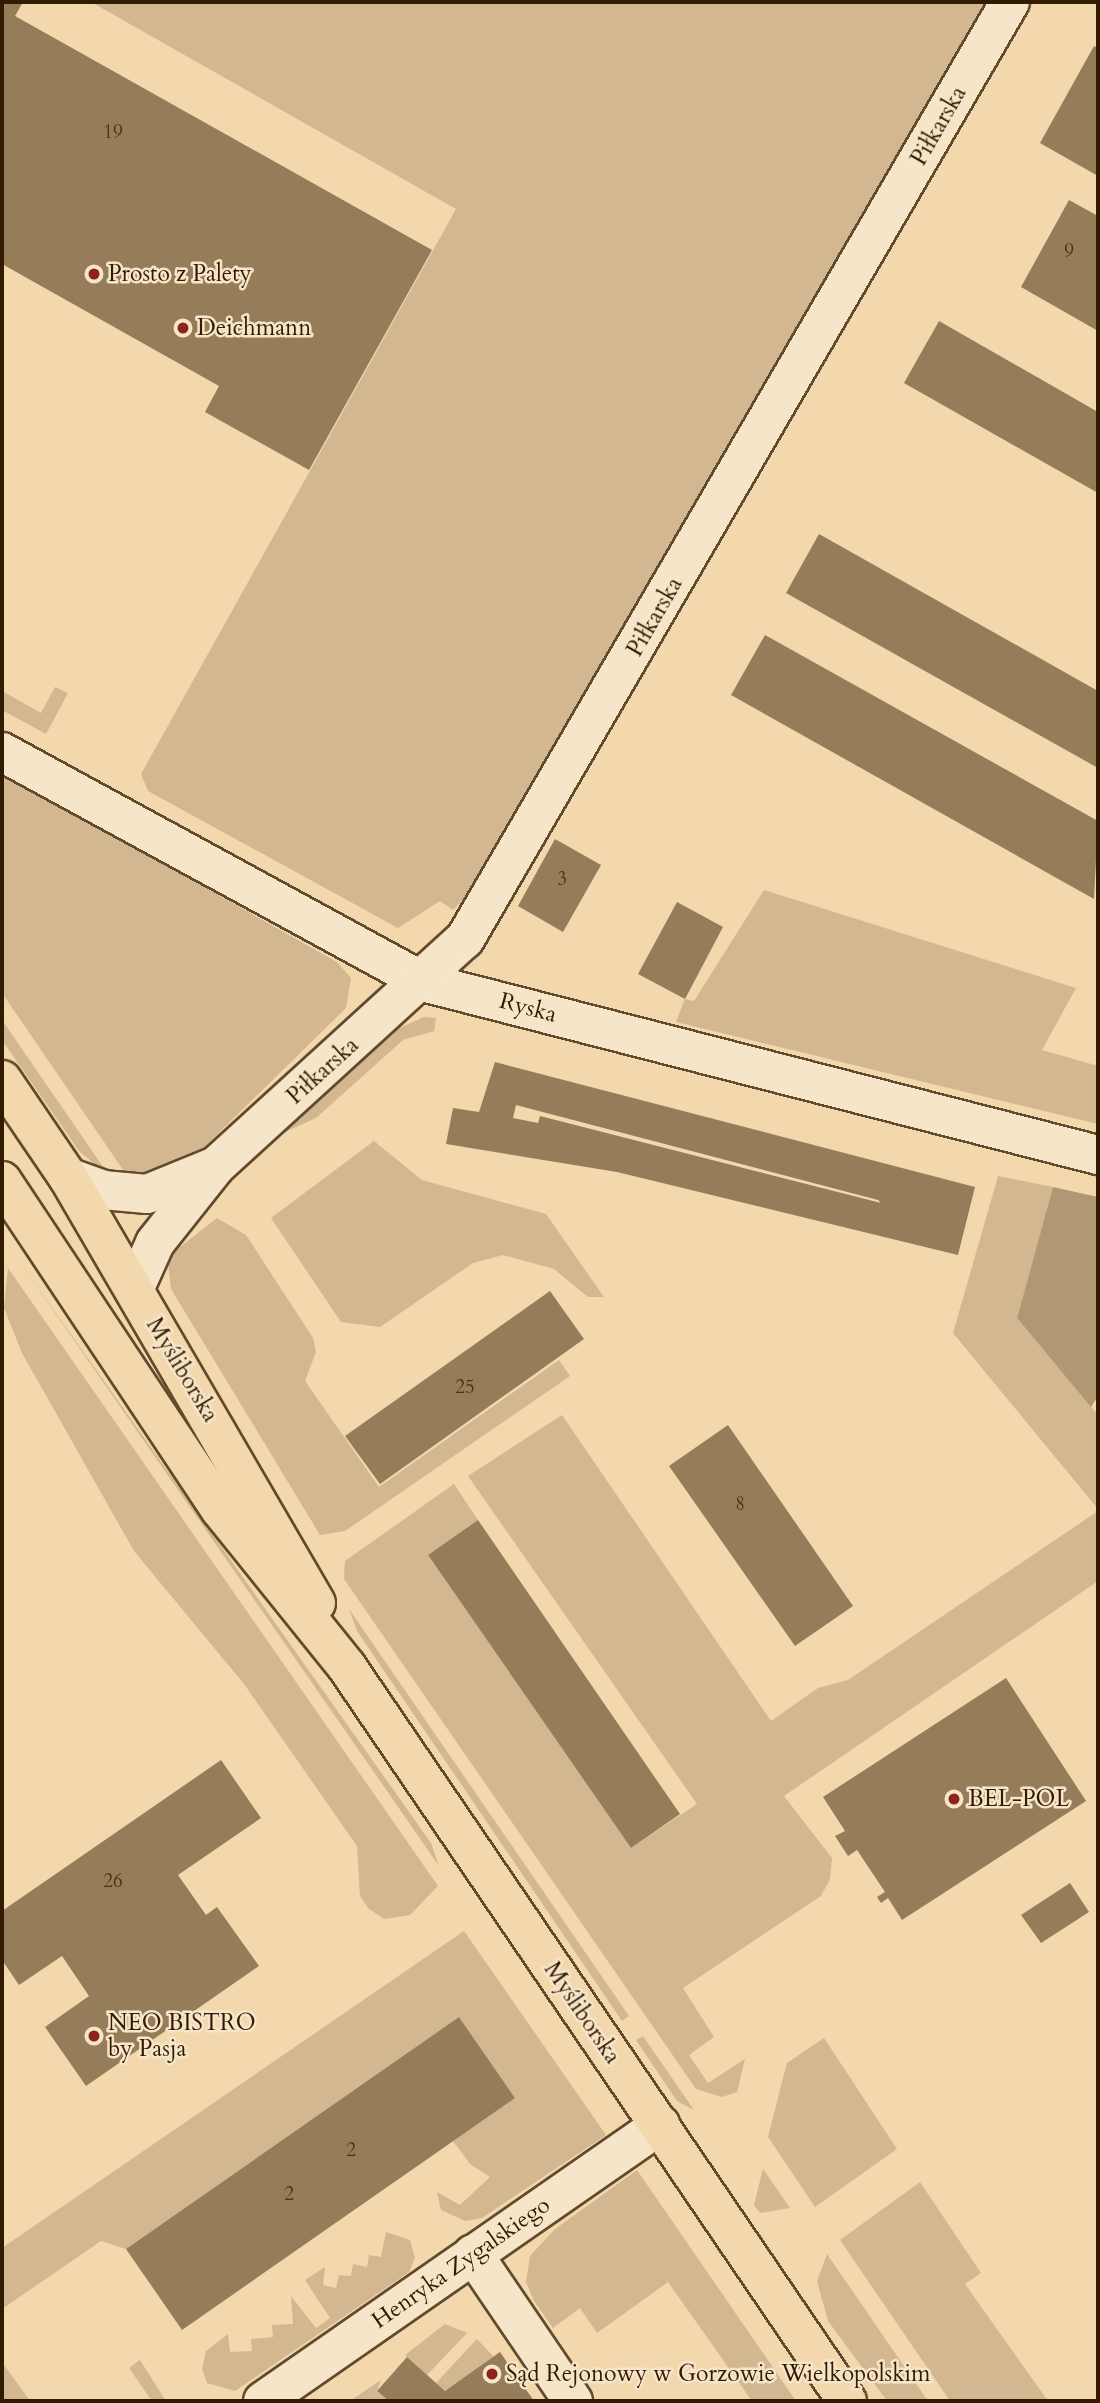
<!DOCTYPE html>
<meta charset="utf-8">
<style>
body{margin:0}
#map{position:relative;width:1100px;height:2403px;overflow:hidden;background:#f3d7ad;font-family:Cardo,serif}
div>[style]{position:absolute}
.green>*{inset:0;background:#d2b790}
.water>*{inset:0;background:#b19773}
.building>*{inset:0;background:#967d5a}
.roads{filter:drop-shadow(2px 0 #624a2c) drop-shadow(-2px 0 #624a2c) drop-shadow(0 2px #624a2c) drop-shadow(0 -2px #624a2c)}
.minor>*{height:38px;margin:-19px;padding:0 19px;transform-origin:19px;border-radius:19px;background:#f7e5ca}
.major>*{height:38px;margin:-19px;padding:0 19px;transform-origin:19px;border-radius:19px;background:#f3d7ad}
.dots>*{width:19px;height:19px;translate:-50% -50%;box-sizing:border-box;border:4px solid #f7e5ca;border-radius:50%}
span{translate:-50% -50%;white-space:nowrap;text-align:center;line-height:1.15;-webkit-text-stroke:5px #f7e5ca;paint-order:stroke}
.number-label{font-size:19px;color:#4a3417}
.number-label span{-webkit-text-stroke-width:0}
.street-label{font-size:23px;color:#311b01}
.poi-label{font-size:23px;color:#311b01}
.left{translate:0 -50%;text-align:left}
.frame{position:absolute;inset:0;border:4px solid #311b01;pointer-events:none}
</style>
<div id="map">
<div class="green">
<div style="clip-path:polygon(91px 2px,987px 2px,479px 882px,453px 910px,440px 901px,398px 928px,148px 791px,141px 774px,456px 209px)"></div>
<div style="clip-path:polygon(55px 687px,68px 693px,46px 734px,2px 710px,2px 691px,41px 713px)"></div>
<div style="clip-path:polygon(2px 773px,337px 962px,351px 978px,346px 1008px,192px 1159px,130px 1180px,2px 993px)"></div>
<div style="clip-path:polygon(764px 890px,1076px 988px,1042px 1050px,1098px 1066px,1098px 1124px,676px 1022px,685px 999px,694px 1001px)"></div>
<div style="clip-path:polygon(424px 1017px,436px 1018px,434px 1031px,403px 1040px,316px 1118px,274px 1137px,384px 1035px)"></div>
<div style="clip-path:polygon(2px 1020px,110px 1177px,79px 1151px,2px 1040px)"></div>
<div style="clip-path:polygon(374px 1141px,422px 1180px,546px 1214px,604px 1297px,588px 1297px,554px 1269px,503px 1255px,473px 1263px,380px 1327px,341px 1322px,271px 1218px)"></div>
<div style="clip-path:polygon(998px 1176px,1053px 1187px,1017px 1318px,1098px 1415px,1098px 1509px,953px 1333px)"></div>
<div style="clip-path:polygon(217px 1218px,246px 1235px,313px 1338px,316px 1352px,305px 1381px,379px 1487px,559px 1360px,570px 1376px,345px 1531px,320px 1535px,171px 1289px,168px 1262px,175px 1251px)"></div>
<div style="clip-path:polygon(19px 1261px,431px 1843px,439px 1866px,292px 1654px)"></div>
<div style="clip-path:polygon(8px 1268px,438px 1886px,410px 1915px,384px 1919px,368px 1908px,360px 1896px,357px 1846px,244px 1684px,134px 1551px,22px 1353px,4px 1308px)"></div>
<div style="clip-path:polygon(562px 1415px,771px 1721px,818px 1688px,848px 1680px,1098px 1511px,1098px 1581px,784px 1796px,832px 1858px,830px 1879px,821px 1896px,683px 1988px,714px 2037px,689px 2055px,708px 2083px,745px 2059px,737px 2092px,722px 2097px,696px 2089px,344px 1579px,345px 1561px,454px 1484px,478px 1520px,428px 1555px,631px 1848px,697px 1804px,468px 1476px)"></div>
<div style="clip-path:polygon(349px 1609px,629px 2016px,622px 2021px,357px 1631px)"></div>
<div style="clip-path:polygon(464px 1931px,606px 2135px,482px 2218px,465px 2221px,441px 2210px,437px 2192px,460px 2205px,490px 2177px,470px 2164px,453px 2141px,515px 2098px,459px 2017px,126px 2249px,101px 2241px,2px 2309px,2px 2248px)"></div>
<div style="clip-path:polygon(643px 2036px,694px 2110px,677px 2101px,636px 2040px)"></div>
<div style="clip-path:polygon(824px 2038px,897px 2149px,815px 2207px,768px 2137px,787px 2063px)"></div>
<div style="clip-path:polygon(763px 2169px,790px 2208px,760px 2213px,754px 2205px)"></div>
<div style="clip-path:polygon(637px 2170px,796px 2401px,752px 2401px,668px 2282px,597px 2333px,580px 2308px,553px 2328px,534px 2301px,526px 2282px,530px 2256px,555px 2229px)"></div>
<div style="clip-path:polygon(920px 2182px,981px 2273px,965px 2284px,1048px 2401px,950px 2401px,840px 2240px)"></div>
<div style="clip-path:polygon(386px 2232px,410px 2240px,415px 2258px,409px 2272px,235px 2391px,207px 2383px,202px 2369px,206px 2351px,228px 2334px,230px 2352px,252px 2351px,251px 2339px,273px 2337px,272px 2325px,293px 2324px,291px 2296px,316px 2328px,330px 2318px,305px 2280px,325px 2267px,323px 2285px,336px 2288px,339px 2275px,351px 2276px,353px 2264px,367px 2267px,369px 2255px,381px 2257px)"></div>
<div style="clip-path:polygon(827px 2254px,928px 2401px,887px 2401px,828px 2321px,817px 2281px)"></div>
<div style="clip-path:polygon(445px 2324px,467px 2333px,427px 2375px,405px 2355px)"></div>
<div style="clip-path:polygon(477px 2339px,494px 2357px,445px 2391px,436px 2383px)"></div>
<div style="clip-path:polygon(140px 2360px,166px 2401px,152px 2401px,129px 2368px)"></div>
<div style="clip-path:polygon(2px 2362px,30px 2401px,2px 2401px)"></div>
<div style="clip-path:polygon(381px 2380px,377px 2391px,389px 2401px,350px 2401px)"></div>
</div>
<div class="water">
<div style="clip-path:polygon(1053px 1187px,1098px 1197px,1098px 1396px,1091px 1407px,1017px 1318px)"></div>
</div>
<div class="building">
<div style="clip-path:polygon(2px 2px,23px 2px,15px 16px,432px 250px,309px 470px,205px 412px,219px 386px,2px 264px)"></div>
<div style="clip-path:polygon(1094px 46px,1098px 48px,1098px 176px,1040px 143px)"></div>
<div style="clip-path:polygon(1069px 200px,1098px 216px,1098px 331px,1021px 287px)"></div>
<div style="clip-path:polygon(939px 321px,1098px 412px,1098px 493px,904px 383px)"></div>
<div style="clip-path:polygon(819px 534px,1098px 691px,1098px 768px,786px 593px)"></div>
<div style="clip-path:polygon(765px 635px,1098px 821px,1094px 899px,731px 695px)"></div>
<div style="clip-path:polygon(555px 839px,601px 865px,563px 932px,518px 906px)"></div>
<div style="clip-path:polygon(677px 902px,723px 927px,685px 999px,638px 974px)"></div>
<div style="clip-path:polygon(evenodd,495px 1062px,975px 1187px,958px 1255px,617px 1172px,446px 1144px,453px 1108px,479px 1112px,495px 1062px,516px 1105px,878px 1200px,881px 1203px,540px 1116px,538px 1123px,513px 1118px,516px 1105px)"></div>
<div style="clip-path:polygon(550px 1291px,584px 1339px,380px 1484px,345px 1436px)"></div>
<div style="clip-path:polygon(728px 1425px,853px 1606px,795px 1646px,669px 1466px)"></div>
<div style="clip-path:polygon(478px 1520px,680px 1814px,631px 1848px,428px 1555px)"></div>
<div style="clip-path:polygon(1006px 1678px,1086px 1801px,902px 1920px,888px 1898px,881px 1903px,877px 1897px,885px 1892px,857px 1850px,848px 1856px,835px 1836px,845px 1831px,823px 1797px)"></div>
<div style="clip-path:polygon(221px 1760px,261px 1818px,178px 1875px,206px 1915px,217px 1907px,259px 1966px,86px 2086px,45px 2027px,89px 1996px,62px 1956px,19px 1985px,2px 1960px,2px 1911px)"></div>
<div style="clip-path:polygon(1070px 1883px,1089px 1912px,1041px 1943px,1021px 1915px)"></div>
<div style="clip-path:polygon(459px 2017px,515px 2098px,182px 2330px,126px 2249px)"></div>
<div style="clip-path:polygon(500px 2352px,534px 2401px,389px 2401px,377px 2391px,407px 2357px,445px 2391px)"></div>
</div>
<div class="roads">
<div class="minor">
<div style="left:2px;top:752px;width:480px;rotate:28.6deg"></div>
<div style="left:423px;top:982px;width:697px;rotate:14.38deg"></div>
<div style="left:216px;top:1166px;width:337px;rotate:-42.4deg"></div>
<div style="left:465px;top:939px;width:1084px;rotate:-59.82deg"></div>
<div style="left:68px;top:1177px;width:37px;rotate:20deg"></div>
<div style="left:103px;top:1190px;width:44px;rotate:5.2deg"></div>
<div style="left:147px;top:1194px;width:74px;rotate:-22.1deg"></div>
<div style="left:216px;top:1166px;width:98px;rotate:128.4deg"></div>
<div style="left:155px;top:1243px;width:51px;rotate:114.1deg"></div>
<div style="left:473px;top:2254px;width:178px;rotate:55.8deg"></div>
<div style="left:263px;top:2401px;width:484px;rotate:-34.8deg"></div>
</div>
<div class="major">
<div style="left:2px;top:1080px;width:117px;rotate:55.8deg"></div>
<div style="left:68px;top:1177px;width:493px;rotate:59.8deg"></div>
<div style="left:2px;top:1181px;width:394px;rotate:56.4deg"></div>
<div style="left:220px;top:1509px;width:203px;rotate:51.2deg"></div>
<div style="left:347px;top:1667px;width:888px;rotate:55.74deg"></div>
</div>
</div>
<div class="dots">
<div style="left:94px;top:274px;background:#8f2418"></div>
<div style="left:183px;top:328px;background:#8f2418"></div>
<div style="left:954px;top:1799px;background:#8f2418"></div>
<div style="left:94px;top:2036px;background:#8f2418"></div>
<div style="left:492px;top:2374px;background:#8f2418"></div>
</div>
<div class="number-label">
<span style="left:113px;top:133px">19</span>
<span style="left:1069px;top:252px">9</span>
<span style="left:562px;top:880px">3</span>
<span style="left:465px;top:1388px">25</span>
<span style="left:740px;top:1505px">8</span>
<span style="left:113px;top:1882px">26</span>
<span style="left:351px;top:2151px">2</span>
<span style="left:289px;top:2195px">2</span>
</div>
<div class="street-label">
<span style="left:939px;top:126px;rotate:-60deg">Piłkarska</span>
<span style="left:655px;top:617px;rotate:-60deg">Piłkarska</span>
<span style="left:528px;top:1008px;rotate:15deg">Ryska</span>
<span style="left:323px;top:1071px;rotate:-42deg">Piłkarska</span>
<span style="left:182px;top:1370px;rotate:59deg">Myśliborska</span>
<span style="left:582px;top:2013px;rotate:56deg">Myśliborska</span>
<span style="left:461px;top:2263px;rotate:-35deg">Henryka Zygalskiego</span>
</div>
<div class="poi-label">
<span class="left" style="left:108px;top:274px">Prosto z Palety</span>
<span class="left" style="left:197px;top:328px">Deichmann</span>
<span class="left" style="left:968px;top:1799px">BEL-POL</span>
<span class="left" style="left:108px;top:2036px">NEO BISTRO<br>by Pasja</span>
<span class="left" style="left:506px;top:2374px">Sąd Rejonowy w Gorzowie Wielkopolskim</span>
</div>
<div class="frame"></div>
</div>
